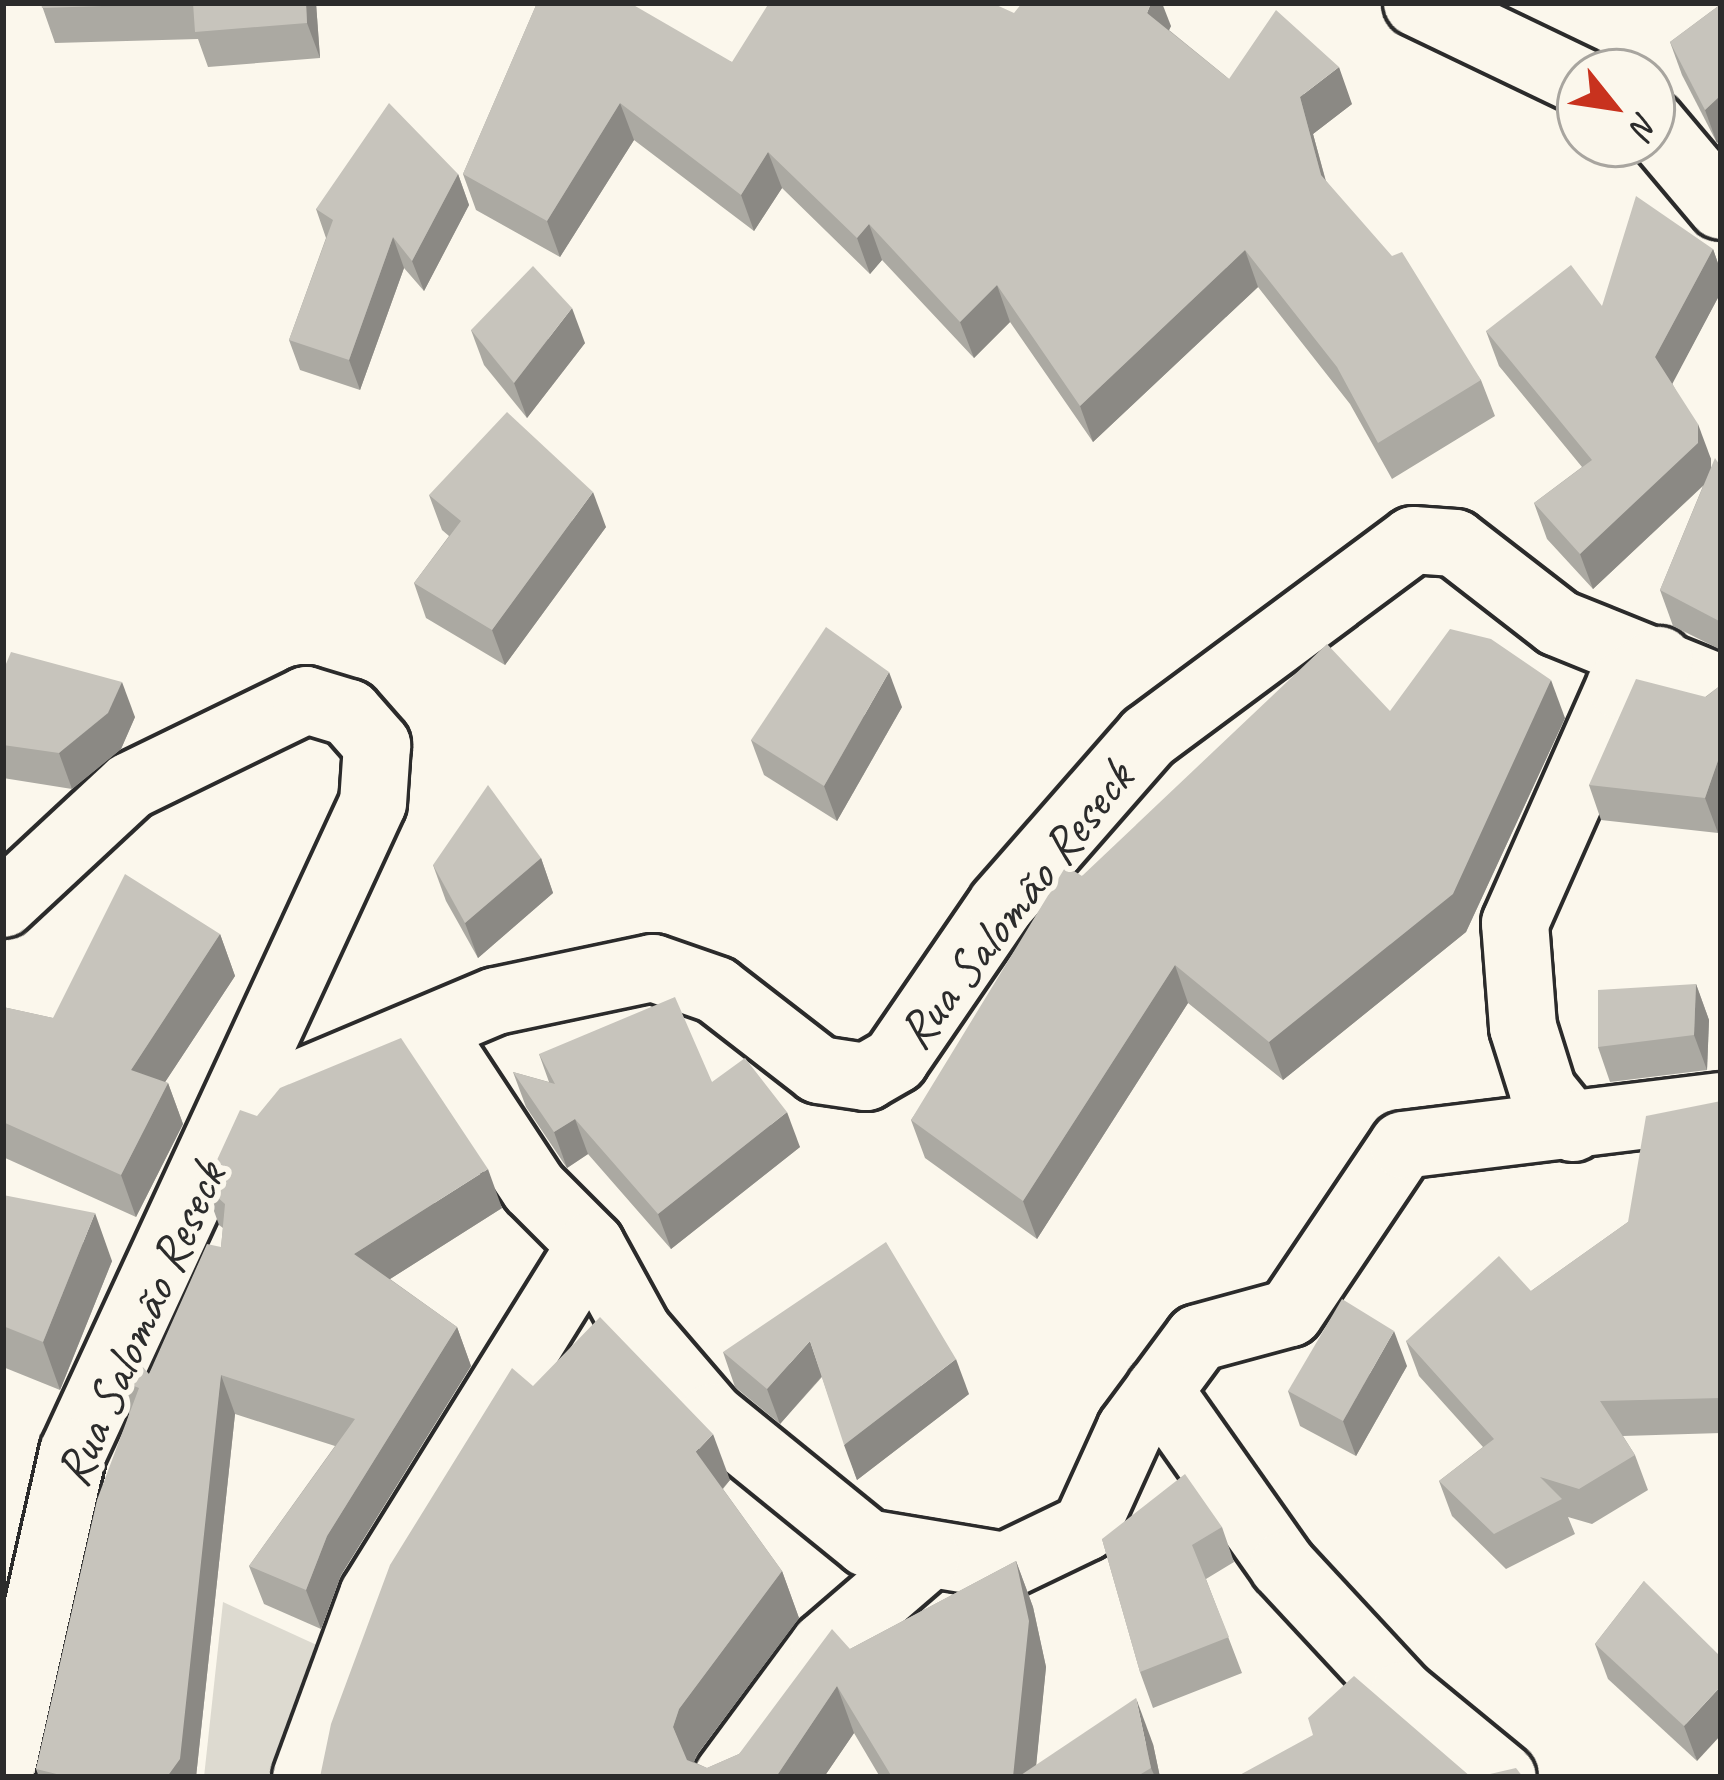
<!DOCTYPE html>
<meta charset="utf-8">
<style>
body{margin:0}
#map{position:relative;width:1724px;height:1780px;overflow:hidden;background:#fbf7ec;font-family:Caveat,sans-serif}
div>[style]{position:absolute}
.green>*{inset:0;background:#dddad0}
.roads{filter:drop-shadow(3px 0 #2b2b2b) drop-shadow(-3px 0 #2b2b2b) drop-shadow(0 3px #2b2b2b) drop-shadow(0 -3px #2b2b2b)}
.minor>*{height:66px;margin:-33px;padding:0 33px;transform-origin:33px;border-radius:33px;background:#fbf7ec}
.wall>*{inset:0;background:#aba9a2}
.shaded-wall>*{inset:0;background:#8b8984}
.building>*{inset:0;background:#c7c4bc}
span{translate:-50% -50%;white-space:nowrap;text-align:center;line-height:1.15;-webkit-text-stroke:12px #fbf7ec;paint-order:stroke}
.street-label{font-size:51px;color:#2b2b2b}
.frame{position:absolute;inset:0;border:6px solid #2b2b2b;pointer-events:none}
.north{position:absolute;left:1556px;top:48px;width:120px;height:120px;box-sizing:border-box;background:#fbf7ec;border:3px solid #a8a59f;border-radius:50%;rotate:120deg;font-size:33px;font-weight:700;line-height:48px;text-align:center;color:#2b2b2b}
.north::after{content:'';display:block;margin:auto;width:42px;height:54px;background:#c8321e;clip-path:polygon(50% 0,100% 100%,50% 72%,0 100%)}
</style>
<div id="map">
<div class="green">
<div style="clip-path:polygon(223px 1602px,332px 1652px,291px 1777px,204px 1777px)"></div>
</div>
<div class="roads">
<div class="minor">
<div style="left:1417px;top:3px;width:181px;rotate:25.6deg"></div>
<div style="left:1652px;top:124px;width:107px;rotate:49.9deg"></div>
<div style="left:3px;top:904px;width:173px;rotate:-42.9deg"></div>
<div style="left:130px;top:786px;width:196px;rotate:-26deg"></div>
<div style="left:306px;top:700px;width:45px;rotate:16.8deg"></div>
<div style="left:349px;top:713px;width:43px;rotate:48.8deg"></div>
<div style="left:377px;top:745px;width:58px;rotate:93.9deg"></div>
<div style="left:373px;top:803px;width:715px;rotate:114.81deg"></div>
<div style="left:73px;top:1452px;width:319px;rotate:102.7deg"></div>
<div style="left:433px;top:1035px;width:183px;rotate:56.6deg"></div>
<div style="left:534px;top:1188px;width:81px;rotate:45deg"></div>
<div style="left:235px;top:1111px;width:283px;rotate:-22.9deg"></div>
<div style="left:496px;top:1001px;width:160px;rotate:-11.9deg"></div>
<div style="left:653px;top:968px;width:67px;rotate:19.2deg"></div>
<div style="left:716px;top:990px;width:130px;rotate:37.8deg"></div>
<div style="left:819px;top:1070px;width:48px;rotate:8.5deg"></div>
<div style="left:866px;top:1077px;width:34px;rotate:-30deg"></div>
<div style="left:895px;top:1060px;width:188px;rotate:-55.6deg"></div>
<div style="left:1001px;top:905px;width:223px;rotate:-48.8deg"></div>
<div style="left:1148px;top:737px;width:330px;rotate:-36.6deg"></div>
<div style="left:1413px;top:540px;width:42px;rotate:4.1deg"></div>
<div style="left:1455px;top:543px;width:130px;rotate:37.8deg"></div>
<div style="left:1558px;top:623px;width:176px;rotate:22deg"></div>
<div style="left:1573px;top:1128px;width:48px;rotate:-129deg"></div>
<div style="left:1543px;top:1091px;width:67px;rotate:-107.4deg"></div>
<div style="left:1523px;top:1027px;width:104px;rotate:-94.4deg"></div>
<div style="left:1515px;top:923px;width:259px;rotate:-66.1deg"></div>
<div style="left:1620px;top:686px;width:47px;rotate:-33.7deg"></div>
<div style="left:1159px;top:1390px;width:215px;rotate:54.8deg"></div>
<div style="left:1283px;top:1566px;width:176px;rotate:47.1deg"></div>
<div style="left:1403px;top:1695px;width:129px;rotate:39.4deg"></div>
<div style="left:306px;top:1777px;width:194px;rotate:-69.8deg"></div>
<div style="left:373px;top:1595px;width:412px;rotate:-58.1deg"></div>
<div style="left:591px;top:1245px;width:98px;rotate:61.3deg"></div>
<div style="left:638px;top:1331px;width:113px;rotate:49.3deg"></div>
<div style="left:712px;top:1417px;width:200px;rotate:39.1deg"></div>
<div style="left:867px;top:1543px;width:140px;rotate:9.5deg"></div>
<div style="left:1005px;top:1566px;width:90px;rotate:-25.7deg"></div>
<div style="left:1086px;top:1527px;width:107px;rotate:-65.6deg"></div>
<div style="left:1130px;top:1430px;width:114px;rotate:-53.5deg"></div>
<div style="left:1198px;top:1338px;width:95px;rotate:-15.2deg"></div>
<div style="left:1290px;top:1313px;width:202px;rotate:-56.1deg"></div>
<div style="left:1403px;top:1145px;width:320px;rotate:-7deg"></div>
<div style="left:727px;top:1777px;width:163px;rotate:-53.5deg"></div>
<div style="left:824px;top:1646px;width:135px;rotate:-40.8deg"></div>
</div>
</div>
<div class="wall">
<div style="clip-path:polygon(41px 3px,316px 3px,320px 58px,208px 67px,198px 39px,55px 43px)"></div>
<div style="clip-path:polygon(537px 3px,732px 62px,1014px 13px,1171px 26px,1169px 30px,1229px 79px,1352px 104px,1313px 134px,1326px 181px,1481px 380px,1495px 416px,1392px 479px,1350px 404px,1258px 287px,1093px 442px,1010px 322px,974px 358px,882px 260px,870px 274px,782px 188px,754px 231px,634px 140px,560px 257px,476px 210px,463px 174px)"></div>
<div style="clip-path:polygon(1721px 4px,1721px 139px,1717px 143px,1682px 75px,1670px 42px)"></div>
<div style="clip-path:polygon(458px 174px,469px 205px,424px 291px,404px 268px,360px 390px,300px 370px,289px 340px,326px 238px,316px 209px)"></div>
<div style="clip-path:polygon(1713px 249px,1721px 272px,1721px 292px,1672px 383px,1711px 459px,1711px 467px,1721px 467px,1721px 650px,1673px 626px,1660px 590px,1703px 486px,1593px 589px,1547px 539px,1534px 503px,1582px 467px,1499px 366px,1486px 331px,1602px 306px)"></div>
<div style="clip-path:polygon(471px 330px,585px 343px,527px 418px,484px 365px)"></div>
<div style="clip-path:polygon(429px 495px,606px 527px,505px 665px,426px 618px,414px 583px,449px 536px,442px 530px)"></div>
<div style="clip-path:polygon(3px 671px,135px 717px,121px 749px,72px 789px,3px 778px)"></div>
<div style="clip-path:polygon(1721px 685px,1721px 823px,1718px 833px,1601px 820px,1589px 785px)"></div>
<div style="clip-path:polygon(902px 707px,837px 821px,764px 775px,751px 740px)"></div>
<div style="clip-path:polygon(1390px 711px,1565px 718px,1466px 932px,1283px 1080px,1188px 1003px,1037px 1239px,925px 1158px,911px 1120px,1082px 876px)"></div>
<div style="clip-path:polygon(541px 858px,553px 893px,478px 958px,446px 901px,433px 865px)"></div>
<div style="clip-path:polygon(220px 934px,235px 976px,165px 1082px,168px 1083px,183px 1124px,136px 1217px,3px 1157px,3px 1007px,53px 1018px)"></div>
<div style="clip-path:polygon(1696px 984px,1709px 1020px,1707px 1070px,1610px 1082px,1598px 1047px)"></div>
<div style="clip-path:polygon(539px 1054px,712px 1082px,800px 1147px,671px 1249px,588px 1154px,567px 1168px,526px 1107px,513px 1072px,549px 1082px)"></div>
<div style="clip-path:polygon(1721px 1101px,1721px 1433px,1623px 1436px,1635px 1455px,1648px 1490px,1592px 1524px,1568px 1517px,1575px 1534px,1506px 1569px,1452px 1516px,1439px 1481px,1483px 1447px,1419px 1376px,1406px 1341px,1531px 1291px,1628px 1222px)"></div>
<div style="clip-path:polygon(205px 1186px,502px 1208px,390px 1279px,457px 1327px,471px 1366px,341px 1575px,321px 1629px,264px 1604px,249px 1566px,335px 1446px,235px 1414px,196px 1777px,39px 1777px,36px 1769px,129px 1414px,116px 1379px,149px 1374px,221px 1247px,223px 1228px,219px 1225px)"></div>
<div style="clip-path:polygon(3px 1195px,112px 1261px,60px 1390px,3px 1367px)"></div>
<div style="clip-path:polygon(723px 1352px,969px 1394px,857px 1480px,822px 1377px,780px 1424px,735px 1387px)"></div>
<div style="clip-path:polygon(1407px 1366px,1356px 1456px,1300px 1426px,1288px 1391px)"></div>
<div style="clip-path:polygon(533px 1386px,730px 1480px,723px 1489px,782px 1571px,799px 1618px,696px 1756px,694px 1762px,707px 1768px,739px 1754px,850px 1649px,1016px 1561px,1033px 1607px,1046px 1667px,1036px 1765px,1153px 1744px,1160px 1777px,880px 1777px,854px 1733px,824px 1777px,320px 1777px)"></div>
<div style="clip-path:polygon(1222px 1527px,1234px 1562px,1206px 1579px,1242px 1673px,1153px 1708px,1140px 1672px,1102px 1539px)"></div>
<div style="clip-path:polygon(1644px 1581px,1697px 1761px,1608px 1679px,1595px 1644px)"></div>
</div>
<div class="shaded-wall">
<div style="clip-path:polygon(306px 3px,316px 3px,320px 58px,307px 23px)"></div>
<div style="clip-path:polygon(1151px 3px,1162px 3px,1171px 26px,1160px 49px,1147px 13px)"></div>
<div style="clip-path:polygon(1339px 67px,1352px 104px,1313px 134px,1334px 212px,1321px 175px,1300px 97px)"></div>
<div style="clip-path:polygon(1721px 95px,1721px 139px,1717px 143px,1705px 110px)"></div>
<div style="clip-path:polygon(620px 103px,634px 140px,560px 257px,547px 221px)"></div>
<div style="clip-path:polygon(768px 152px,782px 188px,754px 231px,741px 195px)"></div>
<div style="clip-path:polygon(458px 174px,469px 205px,424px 291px,412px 261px)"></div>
<div style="clip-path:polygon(869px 224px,882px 260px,870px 274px,857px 238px)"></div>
<div style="clip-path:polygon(393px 237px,404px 268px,360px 390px,349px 360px)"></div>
<div style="clip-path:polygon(1713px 249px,1721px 272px,1721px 292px,1668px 392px,1655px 357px)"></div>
<div style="clip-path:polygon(1245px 250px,1258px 287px,1093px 442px,1080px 406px)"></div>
<div style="clip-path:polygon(997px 285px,1010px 322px,974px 358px,960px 322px)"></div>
<div style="clip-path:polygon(572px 308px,585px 343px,527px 418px,514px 383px)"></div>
<div style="clip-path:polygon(1698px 424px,1711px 459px,1711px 478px,1593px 589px,1580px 554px)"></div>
<div style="clip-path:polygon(593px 492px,606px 527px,505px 665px,492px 630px)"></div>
<div style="clip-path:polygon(889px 672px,902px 707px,837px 821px,824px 786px)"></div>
<div style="clip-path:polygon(1551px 680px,1565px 718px,1466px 932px,1283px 1080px,1269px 1042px)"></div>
<div style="clip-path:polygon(122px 682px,135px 717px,121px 749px,72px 789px,59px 753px)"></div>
<div style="clip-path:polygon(1721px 752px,1721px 823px,1718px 833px,1705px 798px)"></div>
<div style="clip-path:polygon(541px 858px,553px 893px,478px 958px,465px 923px)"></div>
<div style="clip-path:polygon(220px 934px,235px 976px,146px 1111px,131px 1070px)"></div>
<div style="clip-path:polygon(1175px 965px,1188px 1003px,1037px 1239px,1023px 1201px)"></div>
<div style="clip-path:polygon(1696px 984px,1709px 1020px,1707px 1070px,1694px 1035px)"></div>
<div style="clip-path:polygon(168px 1083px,183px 1124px,136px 1217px,121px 1175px)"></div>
<div style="clip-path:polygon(787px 1112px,800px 1147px,671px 1249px,658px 1214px)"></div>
<div style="clip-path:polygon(575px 1119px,588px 1154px,567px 1168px,554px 1132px)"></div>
<div style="clip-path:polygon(488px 1169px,502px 1208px,368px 1293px,354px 1254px)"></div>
<div style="clip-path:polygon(95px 1213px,112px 1261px,60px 1390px,43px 1342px)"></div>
<div style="clip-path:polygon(457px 1327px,471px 1366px,341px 1575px,321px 1629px,306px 1590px,327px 1536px)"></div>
<div style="clip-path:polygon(1394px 1331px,1407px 1366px,1356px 1456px,1343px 1421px)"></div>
<div style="clip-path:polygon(810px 1341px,822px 1376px,780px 1424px,767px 1389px)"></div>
<div style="clip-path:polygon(956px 1359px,969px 1394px,857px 1480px,844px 1445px)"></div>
<div style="clip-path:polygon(221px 1375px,235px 1414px,196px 1777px,167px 1777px)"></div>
<div style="clip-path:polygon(713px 1434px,730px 1480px,713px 1499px,696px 1452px)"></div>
<div style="clip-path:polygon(1016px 1561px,1033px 1607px,1046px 1667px,1035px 1777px,1013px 1777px)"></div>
<div style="clip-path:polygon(782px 1571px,799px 1618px,696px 1756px,690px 1774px,673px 1727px,679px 1709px)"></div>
<div style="clip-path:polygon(837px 1686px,854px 1733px,824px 1777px,776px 1777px)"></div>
<div style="clip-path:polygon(1721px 1686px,1721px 1735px,1697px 1761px,1684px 1726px)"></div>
<div style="clip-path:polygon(1136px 1698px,1153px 1744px,1160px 1777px,1155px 1777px,1151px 1768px)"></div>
</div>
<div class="building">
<div style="clip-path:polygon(41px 3px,306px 3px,307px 23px,195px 32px,193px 3px,42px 8px)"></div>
<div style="clip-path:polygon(537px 3px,630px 3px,732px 62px,769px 3px,992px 3px,1014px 13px,1022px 3px,1151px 3px,1147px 13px,1229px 79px,1276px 10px,1339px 67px,1300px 97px,1321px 175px,1392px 256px,1402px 252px,1481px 380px,1378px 443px,1337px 367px,1245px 250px,1080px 406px,997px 285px,960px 322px,869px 224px,857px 238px,768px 152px,741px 195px,620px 103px,547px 221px,463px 174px)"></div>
<div style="clip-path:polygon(1721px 4px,1721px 95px,1705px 110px,1670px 42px)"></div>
<div style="clip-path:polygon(389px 103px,458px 174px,412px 261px,393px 237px,349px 360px,289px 340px,333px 220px,316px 209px)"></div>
<div style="clip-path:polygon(1636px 196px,1713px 249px,1655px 357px,1698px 424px,1698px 443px,1580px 554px,1534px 503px,1592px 460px,1486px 331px,1571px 265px,1602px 306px)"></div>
<div style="clip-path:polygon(533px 266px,572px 308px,514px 383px,471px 330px)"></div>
<div style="clip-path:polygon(507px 412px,593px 492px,492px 630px,414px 583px,461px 521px,429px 495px)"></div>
<div style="clip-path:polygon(1715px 458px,1721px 467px,1721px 622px,1660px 590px)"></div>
<div style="clip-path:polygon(826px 627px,889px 672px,824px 786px,751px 740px)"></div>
<div style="clip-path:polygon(1450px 629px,1491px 639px,1551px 680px,1453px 894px,1269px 1042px,1175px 965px,1023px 1201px,911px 1120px,1066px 866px,1082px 876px,1327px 644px,1390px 711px)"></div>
<div style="clip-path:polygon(11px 652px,122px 682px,108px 713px,59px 753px,3px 745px,3px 671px)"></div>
<div style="clip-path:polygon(1636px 679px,1706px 697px,1721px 685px,1721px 752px,1705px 798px,1589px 785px)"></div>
<div style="clip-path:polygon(488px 785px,541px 858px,465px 923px,433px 865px)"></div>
<div style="clip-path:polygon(125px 874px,220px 934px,131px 1070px,168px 1083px,121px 1175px,3px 1122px,3px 1007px,53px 1018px)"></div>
<div style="clip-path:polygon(1696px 984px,1694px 1035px,1598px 1047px,1598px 990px)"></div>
<div style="clip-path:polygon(675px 997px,712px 1082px,745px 1058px,787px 1112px,658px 1214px,575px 1119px,554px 1132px,513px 1072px,555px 1084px,539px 1054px)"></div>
<div style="clip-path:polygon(401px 1038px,488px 1169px,354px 1254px,457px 1327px,327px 1536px,306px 1590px,249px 1566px,355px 1419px,221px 1375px,180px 1759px,167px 1777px,69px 1777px,36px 1769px,97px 1500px,139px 1388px,116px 1379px,129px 1351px,149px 1374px,207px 1244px,221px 1247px,225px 1204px,205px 1186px,240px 1110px,257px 1116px,280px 1088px)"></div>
<div style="clip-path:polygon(1721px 1101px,1721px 1398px,1600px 1401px,1635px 1455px,1579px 1489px,1540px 1477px,1562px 1499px,1494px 1534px,1439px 1481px,1494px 1439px,1406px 1341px,1499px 1256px,1531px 1291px,1628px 1222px,1646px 1116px)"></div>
<div style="clip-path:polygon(3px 1195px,95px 1213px,43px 1342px,3px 1326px)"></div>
<div style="clip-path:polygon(886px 1242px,956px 1359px,844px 1445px,810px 1341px,767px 1389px,723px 1352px)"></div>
<div style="clip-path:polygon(1342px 1299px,1394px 1331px,1343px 1421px,1288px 1391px)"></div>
<div style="clip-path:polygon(600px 1317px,713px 1434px,696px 1452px,782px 1571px,679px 1709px,673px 1727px,687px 1760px,707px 1768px,739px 1754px,832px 1629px,850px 1649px,1016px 1561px,1029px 1621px,1013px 1777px,892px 1777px,837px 1686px,776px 1777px,320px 1777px,331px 1724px,390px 1565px,512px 1368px,533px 1386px)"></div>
<div style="clip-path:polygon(1185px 1474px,1222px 1527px,1192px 1545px,1229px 1637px,1140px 1672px,1102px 1539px)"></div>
<div style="clip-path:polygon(1644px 1581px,1721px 1657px,1721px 1686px,1684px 1726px,1595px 1644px)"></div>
<div style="clip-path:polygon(1354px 1676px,1471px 1777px,1236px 1777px,1313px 1735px,1308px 1718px)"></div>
<div style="clip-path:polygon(1136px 1698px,1151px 1768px,1136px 1777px,1018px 1777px)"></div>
<div style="clip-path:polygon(1516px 1768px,1523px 1777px,1477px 1777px)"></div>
</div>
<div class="street-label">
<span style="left:1015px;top:905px;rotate:-52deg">Rua Salomão Reseck</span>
<span style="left:140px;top:1324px;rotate:-66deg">Rua Salomão Reseck</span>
</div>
<div class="frame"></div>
<div class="north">N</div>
</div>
